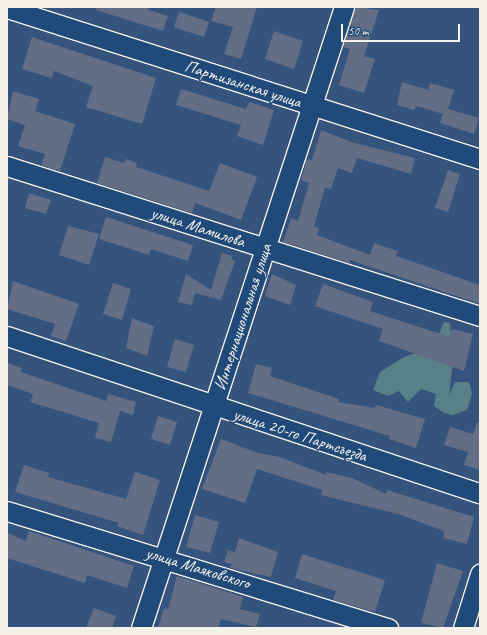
<!DOCTYPE html>
<meta charset="utf-8">
<style>
body{margin:0}
#map{position:relative;width:487px;height:635px;overflow:hidden;background:#34547e;font-family:Caveat,sans-serif}
div>[style]{position:absolute}
.green>*{inset:0;background:#598087}
.building>*{inset:0;background:#646d86}
.roads{filter:drop-shadow(1px 0 #f4f1e8) drop-shadow(-1px 0 #f4f1e8) drop-shadow(0 1px #f4f1e8) drop-shadow(0 -1px #f4f1e8)}
.minor>*{height:19px;margin:-9.5px;padding:0 9.5px;transform-origin:9.5px;border-radius:9.5px;background:#1f4a7a}
span{translate:-50% -50%;white-space:nowrap;text-align:center;line-height:1.15;-webkit-text-stroke:3px #1f4a7a;paint-order:stroke}
.street-label{font-size:17px;color:#f4f1e8}
.frame{position:absolute;inset:0;border:8px solid #f4f1e8;pointer-events:none}
.scale{position:absolute;left:341px;top:24px;width:119px;height:18px;box-sizing:border-box;border:2px solid #f4f1e8;border-top:0;padding-left:5px;font-size:12px;line-height:14px;white-space:nowrap;color:#f4f1e8;-webkit-text-stroke:3px #1f4a7a;paint-order:stroke}
</style>
<div id="map">
<div class="green">
<div style="clip-path:polygon(444px 322px,450px 323px,453px 360px,449px 396px,455px 382px,469px 382px,472px 394px,467px 410px,453px 415px,444px 413px,434px 406px,436px 394px,421px 389px,408px 402px,399px 391px,388px 396px,373px 390px,380px 372px,404px 357px,422px 351px,437px 339px)"></div>
</div>
<div class="building">
<div style="clip-path:polygon(97px 7px,149px 7px,148px 10px,168px 16px,163px 31px,96px 10px)"></div>
<div style="clip-path:polygon(216px 7px,257px 7px,241px 59px,224px 54px,233px 27px,211px 21px)"></div>
<div style="clip-path:polygon(356px 7px,379px 10px,364px 56px,375px 59px,364px 93px,339px 85px,350px 49px,343px 47px)"></div>
<div style="clip-path:polygon(179px 12px,209px 22px,204px 37px,174px 27px)"></div>
<div style="clip-path:polygon(274px 31px,303px 41px,294px 69px,265px 59px)"></div>
<div style="clip-path:polygon(32px 37px,156px 78px,142px 124px,86px 107px,93px 86px,54px 71px,52px 78px,22px 69px)"></div>
<div style="clip-path:polygon(402px 82px,428px 90px,430px 83px,454px 90px,448px 109px,479px 118px,474px 134px,440px 123px,443px 114px,416px 106px,414px 110px,397px 105px)"></div>
<div style="clip-path:polygon(181px 89px,246px 109px,249px 102px,274px 110px,263px 145px,237px 136px,241px 125px,176px 105px)"></div>
<div style="clip-path:polygon(13px 91px,39px 99px,35px 111px,75px 124px,60px 171px,41px 165px,45px 154px,18px 146px,25px 125px,7px 119px)"></div>
<div style="clip-path:polygon(321px 130px,351px 142px,415px 158px,411px 174px,357px 158px,352px 173px,338px 168px,331px 189px,325px 188px,314px 226px,319px 228px,317px 235px,370px 255px,374px 243px,398px 251px,396px 256px,480px 285px,480px 304px,350px 260px,350px 263px,283px 242px,291px 218px,298px 221px,309px 183px,301px 180px,307px 159px,312px 160px)"></div>
<div style="clip-path:polygon(105px 157px,124px 163px,126px 159px,137px 163px,136px 167px,209px 191px,220px 163px,257px 177px,241px 220px,195px 203px,192px 213px,97px 183px)"></div>
<div style="clip-path:polygon(448px 170px,460px 174px,448px 212px,435px 208px)"></div>
<div style="clip-path:polygon(29px 193px,51px 200px,46px 214px,25px 208px)"></div>
<div style="clip-path:polygon(106px 217px,193px 245px,188px 261px,151px 249px,149px 255px,99px 239px)"></div>
<div style="clip-path:polygon(68px 226px,99px 234px,89px 265px,59px 255px)"></div>
<div style="clip-path:polygon(222px 253px,232px 256px,232px 260px,235px 261px,221px 300px,195px 293px,192px 305px,178px 302px,186px 274px,211px 290px)"></div>
<div style="clip-path:polygon(272px 274px,296px 285px,290px 305px,265px 296px)"></div>
<div style="clip-path:polygon(13px 281px,79px 304px,66px 341px,51px 336px,55px 324px,7px 309px)"></div>
<div style="clip-path:polygon(113px 283px,131px 289px,122px 320px,103px 314px)"></div>
<div style="clip-path:polygon(323px 284px,373px 302px,370px 311px,450px 337px,452px 329px,473px 334px,464px 371px,379px 341px,383px 329px,315px 306px)"></div>
<div style="clip-path:polygon(132px 318px,154px 326px,147px 356px,126px 348px)"></div>
<div style="clip-path:polygon(175px 339px,194px 345px,186px 372px,167px 367px)"></div>
<div style="clip-path:polygon(7px 363px,22px 368px,21px 372px,106px 401px,108px 394px,136px 402px,133px 415px,120px 411px,111px 442px,95px 438px,99px 423px,30px 402px,33px 394px,7px 385px)"></div>
<div style="clip-path:polygon(256px 364px,272px 368px,270px 376px,339px 399px,338px 402px,375px 408px,376px 405px,425px 419px,416px 448px,389px 439px,390px 436px,248px 393px)"></div>
<div style="clip-path:polygon(158px 416px,177px 422px,170px 445px,151px 439px)"></div>
<div style="clip-path:polygon(477px 422px,480px 423px,480px 470px,464px 465px,468px 452px,444px 445px,450px 427px,473px 434px)"></div>
<div style="clip-path:polygon(221px 439px,258px 453px,280px 457px,326px 475px,326px 472px,352px 478px,386px 494px,387px 490px,474px 517px,467px 544px,443px 538px,444px 531px,398px 514px,321px 495px,322px 490px,257px 469px,245px 503px,202px 489px)"></div>
<div style="clip-path:polygon(24px 465px,49px 473px,48px 477px,126px 499px,135px 472px,160px 480px,143px 535px,117px 526px,119px 523px,15px 492px)"></div>
<div style="clip-path:polygon(195px 515px,219px 522px,210px 553px,186px 547px)"></div>
<div style="clip-path:polygon(29px 531px,134px 566px,127px 588px,87px 575px,85px 583px,7px 558px,7px 533px,26px 541px)"></div>
<div style="clip-path:polygon(239px 538px,278px 552px,271px 577px,230px 568px,232px 564px,224px 562px,228px 550px,235px 552px)"></div>
<div style="clip-path:polygon(302px 554px,385px 580px,375px 612px,333px 600px,336px 591px,295px 578px)"></div>
<div style="clip-path:polygon(437px 563px,463px 571px,443px 628px,421px 623px)"></div>
<div style="clip-path:polygon(177px 576px,243px 597px,240px 609px,260px 614px,256px 627px,221px 619px,218px 628px,158px 628px,164px 608px,168px 609px)"></div>
<div style="clip-path:polygon(94px 608px,116px 616px,112px 628px,86px 628px)"></div>
</div>
<div class="roads">
<div class="minor">
<div style="left:7px;top:8px;width:497px;rotate:17.7deg"></div>
<div style="left:7px;top:166px;width:496px;rotate:17.6deg"></div>
<div style="left:7px;top:336px;width:498px;rotate:18.4deg"></div>
<div style="left:7px;top:511px;width:399px;rotate:17.1deg"></div>
<div style="left:141px;top:628px;width:653px;rotate:-71.9deg"></div>
<div style="left:463px;top:628px;width:57px;rotate:-72.5deg"></div>
</div>
</div>
<div class="street-label">
<span style="left:243px;top:84px;rotate:18deg">Партизанская улица</span>
<span style="left:198px;top:227px;rotate:18deg">улица Мамилова</span>
<span style="left:243px;top:317px;rotate:-72deg">Интернациональная улица</span>
<span style="left:300px;top:435px;rotate:18deg">улица 20-го Партсъезда</span>
<span style="left:198px;top:568px;rotate:17deg">улица Маяковского</span>
</div>
<div class="frame"></div>
<div class="scale">50 m</div>
</div>
